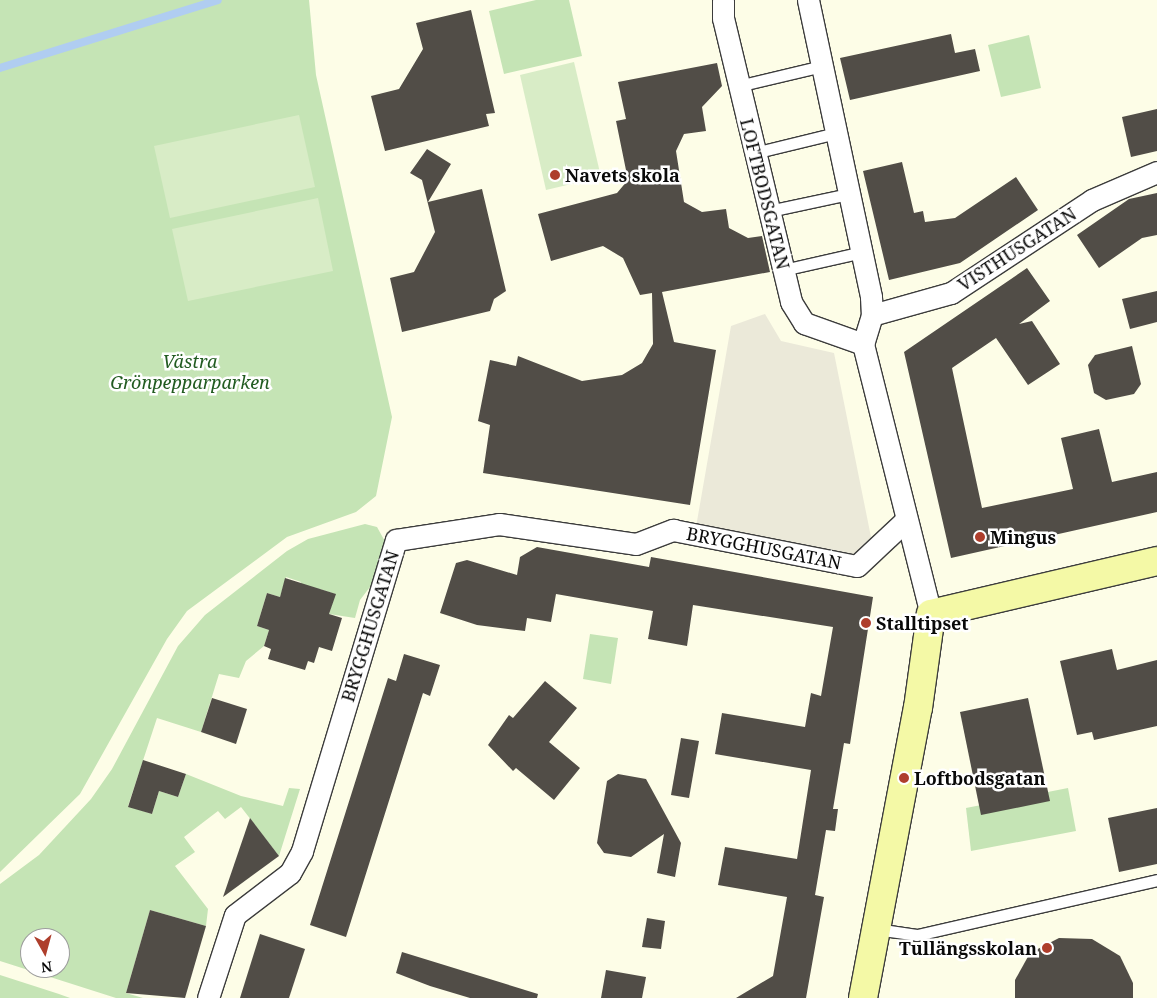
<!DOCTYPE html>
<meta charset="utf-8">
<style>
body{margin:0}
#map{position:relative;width:1157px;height:998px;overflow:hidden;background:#fdfde7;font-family:"Noto Serif",serif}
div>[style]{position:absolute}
.green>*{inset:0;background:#c5e4b5}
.pitch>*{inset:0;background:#d8ecc6}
.plaza>*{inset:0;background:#ebe9d9}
.stream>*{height:8px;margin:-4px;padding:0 4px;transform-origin:4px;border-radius:4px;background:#b0cdf1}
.building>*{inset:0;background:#514d47}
.roads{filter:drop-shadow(1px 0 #3c3c3c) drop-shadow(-1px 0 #3c3c3c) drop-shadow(0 1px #3c3c3c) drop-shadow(0 -1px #3c3c3c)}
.lane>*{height:11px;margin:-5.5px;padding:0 5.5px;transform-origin:5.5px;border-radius:5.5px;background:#fff}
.street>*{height:21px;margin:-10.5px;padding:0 10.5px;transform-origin:10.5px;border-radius:10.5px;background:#fff}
.secondary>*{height:28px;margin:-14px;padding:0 14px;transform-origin:14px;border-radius:14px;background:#f4f9a6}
.dots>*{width:14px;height:14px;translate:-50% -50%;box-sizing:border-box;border:2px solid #fff;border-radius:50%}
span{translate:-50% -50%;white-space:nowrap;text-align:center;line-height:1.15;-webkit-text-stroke:5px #fff;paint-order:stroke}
.poi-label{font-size:18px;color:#090909;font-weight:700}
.left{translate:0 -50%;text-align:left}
.right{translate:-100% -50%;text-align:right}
.street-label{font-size:18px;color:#090909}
.park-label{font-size:18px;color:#215b20;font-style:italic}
.north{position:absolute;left:20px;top:928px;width:50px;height:50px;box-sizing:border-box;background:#fff;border:1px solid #9d9d9d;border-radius:50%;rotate:173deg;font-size:14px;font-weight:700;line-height:20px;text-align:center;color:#090909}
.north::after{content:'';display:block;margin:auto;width:18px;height:22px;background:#ae3e2c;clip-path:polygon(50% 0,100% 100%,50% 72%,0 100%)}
</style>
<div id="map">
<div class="green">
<div style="clip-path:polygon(0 0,309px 0,316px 75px,392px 417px,376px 496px,356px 512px,287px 537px,187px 611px,167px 639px,80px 794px,0 872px)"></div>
<div style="clip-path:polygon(536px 0,569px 0,582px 56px,504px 74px,489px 11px)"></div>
<div style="clip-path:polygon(1029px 35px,1041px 88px,1001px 97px,988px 45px)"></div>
<div style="clip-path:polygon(evenodd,365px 524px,377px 527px,387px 545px,383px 570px,360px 600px,355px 618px,329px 614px,335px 594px,320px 589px,318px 596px,298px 590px,301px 582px,286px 577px,280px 597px,267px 593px,257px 626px,269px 630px,264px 646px,246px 661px,239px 678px,219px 674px,201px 732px,157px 718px,128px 806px,152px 814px,159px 791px,178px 797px,186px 774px,241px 796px,283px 806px,289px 788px,300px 789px,279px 856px,241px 807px,225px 819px,218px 811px,184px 837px,195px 852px,175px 866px,208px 909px,206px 926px,150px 910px,126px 993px,143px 998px,116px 998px,0 961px,0 884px,39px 855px,91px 799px,112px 769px,178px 646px,205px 615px,287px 551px,308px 539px,365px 524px,30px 938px,60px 938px,60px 968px,30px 968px,30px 938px)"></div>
<div style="clip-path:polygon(590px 634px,618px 638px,611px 684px,583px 679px)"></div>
<div style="clip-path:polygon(1068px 788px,1076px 831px,971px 851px,966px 808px)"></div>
<div style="clip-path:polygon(0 975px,59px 994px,70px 998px,0 998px)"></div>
</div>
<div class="pitch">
<div style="clip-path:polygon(574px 62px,601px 177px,546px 190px,520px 75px)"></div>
<div style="clip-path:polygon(299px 115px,315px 187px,170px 218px,154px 146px)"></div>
<div style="clip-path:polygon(318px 198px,333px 271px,188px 301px,172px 229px)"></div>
</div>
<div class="plaza">
<div style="clip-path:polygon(765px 314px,781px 341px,834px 353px,873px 547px,861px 559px,696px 527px,731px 326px)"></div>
</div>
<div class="stream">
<div style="left:0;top:68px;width:228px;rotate:-17.3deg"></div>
</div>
<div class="building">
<div style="clip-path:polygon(471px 10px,495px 113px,486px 114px,489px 126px,385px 151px,371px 96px,399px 89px,423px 49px,416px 23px)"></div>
<div style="clip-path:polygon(951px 34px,955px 53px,975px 49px,980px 71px,850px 100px,840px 58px)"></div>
<div style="clip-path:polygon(717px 63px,722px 86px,702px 107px,706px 131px,684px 134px,676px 151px,684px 202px,702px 212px,726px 209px,729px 228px,748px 238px,762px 236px,770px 272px,662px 292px,674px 342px,716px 350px,690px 505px,483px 473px,490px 425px,478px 421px,490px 360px,516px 366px,518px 356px,582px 381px,622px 375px,642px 363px,653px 344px,652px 293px,640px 295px,623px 258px,603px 246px,551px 261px,538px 214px,617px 193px,628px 180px,616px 121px,626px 119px,618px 82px)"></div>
<div style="clip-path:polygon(1157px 109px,1157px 151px,1131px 157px,1122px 117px)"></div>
<div style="clip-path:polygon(427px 149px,451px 164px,428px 202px,482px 189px,506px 291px,494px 299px,490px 311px,402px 332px,390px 278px,414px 272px,435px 232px,422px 180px,410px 173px)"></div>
<div style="clip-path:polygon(902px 162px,914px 213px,923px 211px,925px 222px,955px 218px,1016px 177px,1038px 210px,960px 263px,889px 280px,863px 171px)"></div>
<div style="clip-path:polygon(1157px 193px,1157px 235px,1142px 238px,1099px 268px,1077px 235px,1129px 199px)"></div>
<div style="clip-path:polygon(1027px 268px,1050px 301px,1019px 324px,1032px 321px,1060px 364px,1028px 385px,996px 338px,952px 368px,982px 508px,1073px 489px,1061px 438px,1099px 429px,1112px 482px,1157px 472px,1157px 512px,951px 558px,904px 352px)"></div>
<div style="clip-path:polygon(1157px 291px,1157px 322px,1130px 329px,1122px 299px)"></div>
<div style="clip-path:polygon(1132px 346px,1141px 384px,1134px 394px,1106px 400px,1094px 393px,1088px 365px,1095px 355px)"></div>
<div style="clip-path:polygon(537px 547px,649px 567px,651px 557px,873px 597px,850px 744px,844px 743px,833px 809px,838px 809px,835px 831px,826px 830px,815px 895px,824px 897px,806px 998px,736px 998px,773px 976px,787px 897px,718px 885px,725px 847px,797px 859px,811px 770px,715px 754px,722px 713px,805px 727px,811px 693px,821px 696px,833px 627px,693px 605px,687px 646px,648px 639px,653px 611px,556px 594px,551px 622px,527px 618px,525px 631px,477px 625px,440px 613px,456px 563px,467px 560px,517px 575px,520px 557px)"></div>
<div style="clip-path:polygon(285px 578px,336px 594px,329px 614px,342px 618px,332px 651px,319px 647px,314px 663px,308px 661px,305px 670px,268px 659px,271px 649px,264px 646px,269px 630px,257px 626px,267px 593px,280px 597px)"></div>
<div style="clip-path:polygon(1112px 649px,1117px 670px,1157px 660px,1157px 726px,1094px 740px,1092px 732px,1077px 735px,1060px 661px)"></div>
<div style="clip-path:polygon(404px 654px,440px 665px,430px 696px,423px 693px,346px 937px,310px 925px,388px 678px,396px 681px)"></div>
<div style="clip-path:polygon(545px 681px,577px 708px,549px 742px,580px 768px,554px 800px,516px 768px,513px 771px,488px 745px,509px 715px,513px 718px)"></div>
<div style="clip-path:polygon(212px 698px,247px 709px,236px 744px,201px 732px)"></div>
<div style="clip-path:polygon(1028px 698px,1050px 801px,981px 815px,960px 712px)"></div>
<div style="clip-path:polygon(681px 738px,699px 741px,689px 798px,671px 795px)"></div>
<div style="clip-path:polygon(143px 760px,186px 774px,178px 797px,159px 791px,152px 814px,128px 807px)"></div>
<div style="clip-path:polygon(618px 774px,646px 779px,681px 843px,675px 877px,657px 873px,664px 834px,631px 857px,604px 853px,597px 843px,607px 781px)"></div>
<div style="clip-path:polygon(1157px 808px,1157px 864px,1119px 872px,1108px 818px)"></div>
<div style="clip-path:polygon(250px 818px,279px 856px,223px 897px)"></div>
<div style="clip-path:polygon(150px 910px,206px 926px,185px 998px,126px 993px)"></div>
<div style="clip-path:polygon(647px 918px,665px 921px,661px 949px,642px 947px)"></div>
<div style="clip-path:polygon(260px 934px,305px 949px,289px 998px,240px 998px)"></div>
<div style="clip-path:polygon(1059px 938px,1092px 939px,1120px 956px,1133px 983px,1133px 998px,1015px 998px,1015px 980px,1030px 953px)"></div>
<div style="clip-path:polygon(402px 952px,538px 994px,537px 998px,470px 998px,430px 986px,396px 973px)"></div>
<div style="clip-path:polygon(606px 970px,646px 977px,642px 998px,601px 998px)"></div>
</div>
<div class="roads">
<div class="lane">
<div style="left:738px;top:86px;width:86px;rotate:-13.4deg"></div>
<div style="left:754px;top:153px;width:84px;rotate:-13.7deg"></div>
<div style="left:769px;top:211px;width:82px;rotate:-12deg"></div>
<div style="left:783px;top:270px;width:81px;rotate:-12.8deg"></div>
<div style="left:876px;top:929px;width:41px;rotate:8.3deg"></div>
<div style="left:917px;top:935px;width:246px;rotate:-12.9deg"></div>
</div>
<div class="street">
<div style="left:723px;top:0;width:18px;rotate:90deg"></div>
<div style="left:723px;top:18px;width:292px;rotate:76.5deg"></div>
<div style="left:791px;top:302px;width:25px;rotate:58deg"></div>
<div style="left:804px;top:323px;width:63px;rotate:19.6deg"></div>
<div style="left:808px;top:0;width:304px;rotate:78deg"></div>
<div style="left:871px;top:297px;width:18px;rotate:87deg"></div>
<div style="left:872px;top:315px;width:30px;rotate:107deg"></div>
<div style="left:863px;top:344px;width:278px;rotate:75.9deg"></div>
<div style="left:872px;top:315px;width:82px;rotate:-15.6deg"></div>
<div style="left:951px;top:293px;width:169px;rotate:-33.4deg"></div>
<div style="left:1092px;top:200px;width:71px;rotate:-23.3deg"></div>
<div style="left:208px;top:998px;width:87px;rotate:-72deg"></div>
<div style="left:235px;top:915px;width:69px;rotate:-37.4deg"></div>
<div style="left:290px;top:873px;width:25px;rotate:-61deg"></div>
<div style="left:302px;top:851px;width:325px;rotate:-73.2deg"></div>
<div style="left:396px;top:540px;width:104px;rotate:-8.8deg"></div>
<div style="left:499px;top:524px;width:138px;rotate:8.3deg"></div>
<div style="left:636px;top:544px;width:40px;rotate:-21deg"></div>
<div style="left:673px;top:530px;width:187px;rotate:11.1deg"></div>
<div style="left:857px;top:566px;width:67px;rotate:-43.2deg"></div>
</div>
<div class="secondary">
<div style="left:863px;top:998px;width:295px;rotate:-79.3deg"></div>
<div style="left:918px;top:708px;width:95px;rotate:-82.1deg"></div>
<div style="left:931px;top:614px;width:232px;rotate:-13.2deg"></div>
</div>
</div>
<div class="dots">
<div style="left:555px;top:175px;background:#ae3e2c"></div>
<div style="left:980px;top:537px;background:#ae3e2c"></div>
<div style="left:866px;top:623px;background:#ae3e2c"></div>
<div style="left:904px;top:778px;background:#ae3e2c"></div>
<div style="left:1047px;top:948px;background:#ae3e2c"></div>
</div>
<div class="poi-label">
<span class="left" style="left:565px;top:175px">Navets skola</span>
<span class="left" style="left:990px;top:537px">Mingus</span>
<span class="left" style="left:876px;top:623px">Stalltipset</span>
<span class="left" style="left:914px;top:778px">Loftbodsgatan</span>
<span class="right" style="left:1037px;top:948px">Tullängsskolan</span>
</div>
<div class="street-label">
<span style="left:765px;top:194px;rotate:76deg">LOFTBODSGATAN</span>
<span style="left:1017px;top:249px;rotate:-33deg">VISTHUSGATAN</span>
<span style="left:764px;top:548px;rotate:11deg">BRYGGHUSGATAN</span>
<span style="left:370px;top:626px;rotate:-73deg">BRYGGHUSGATAN</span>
</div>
<div class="park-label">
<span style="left:190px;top:372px">Västra<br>Grönpepparparken</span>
</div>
<div class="north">N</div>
</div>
